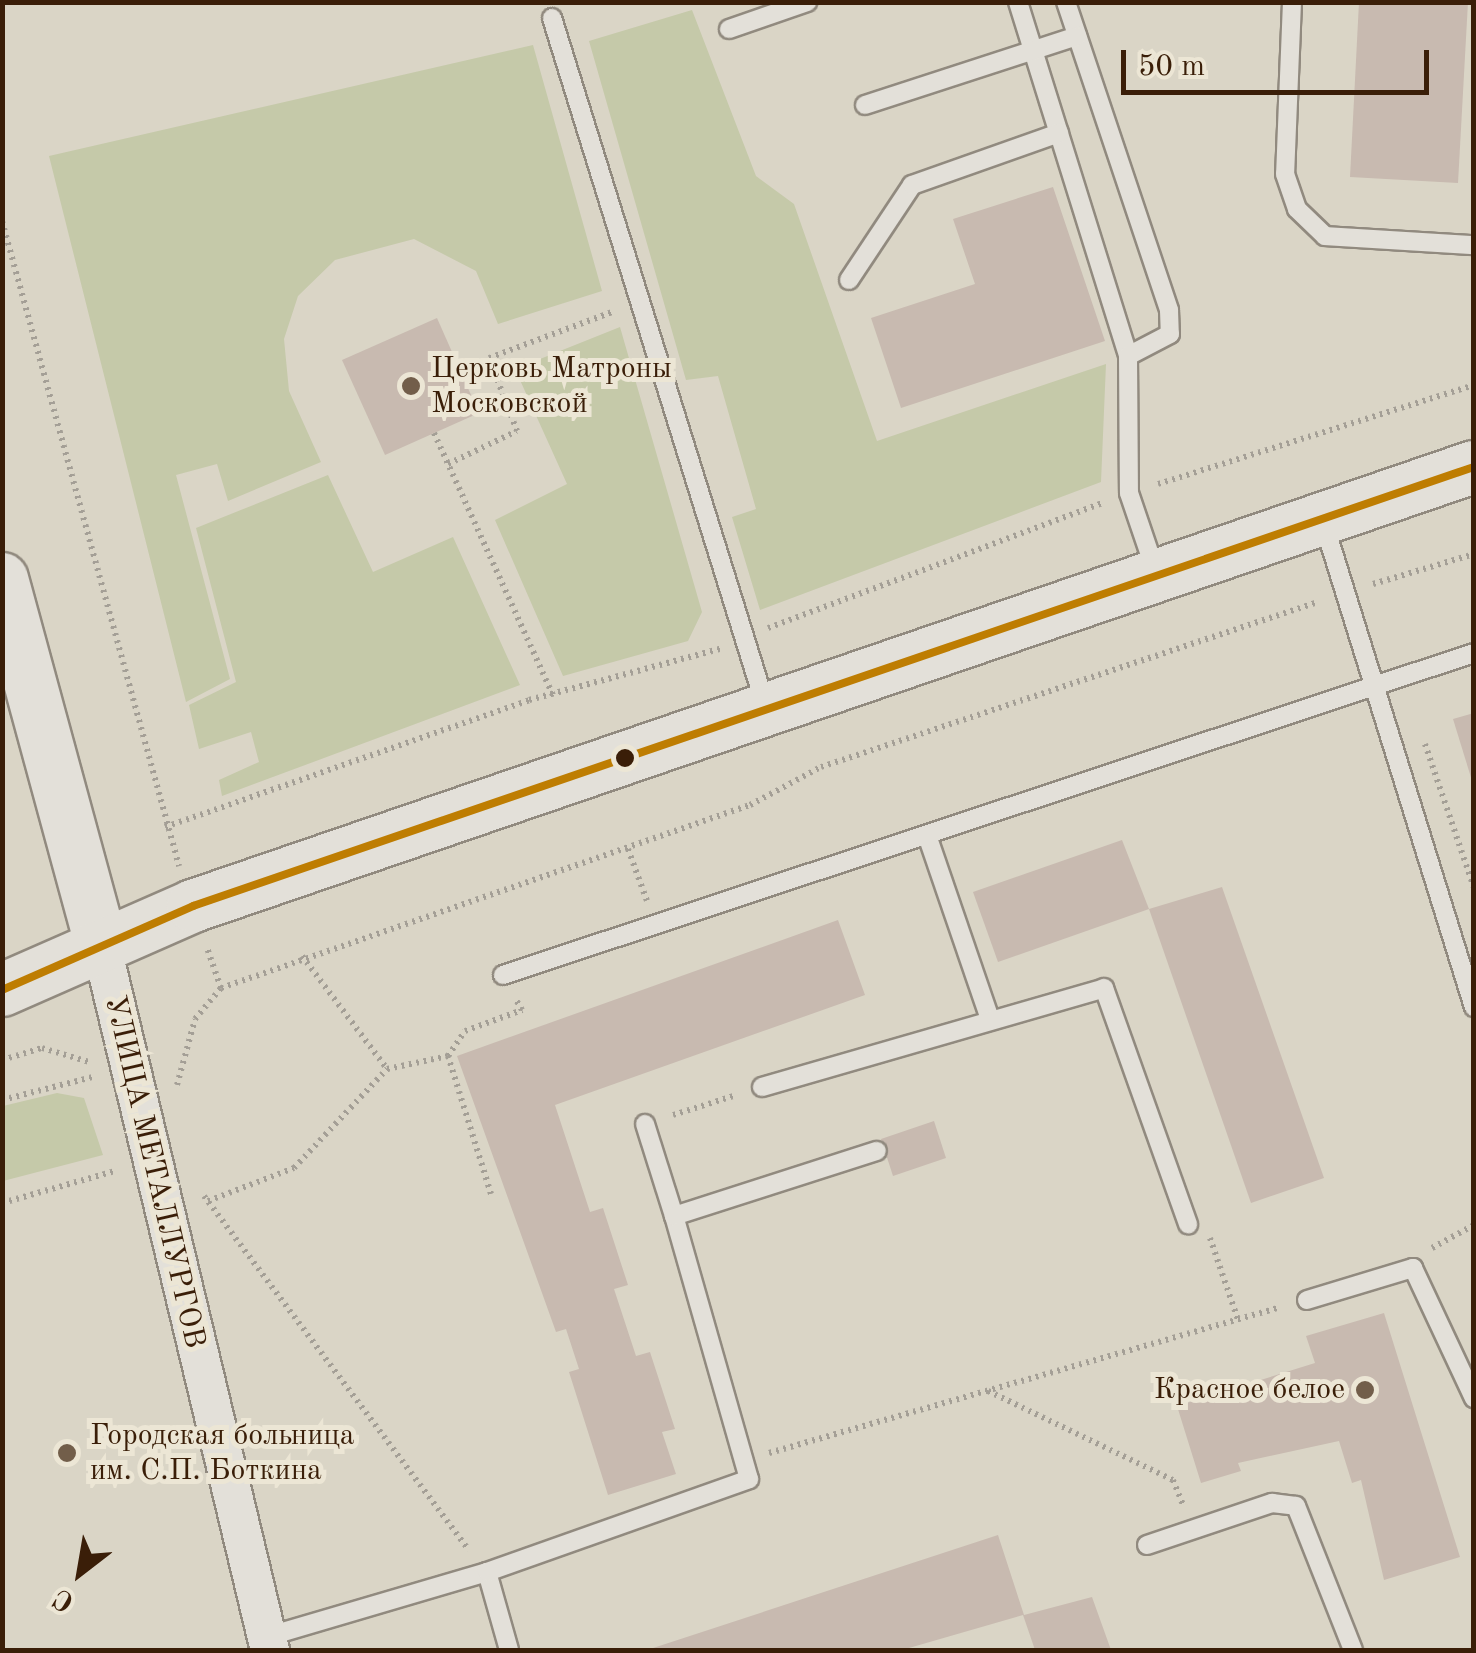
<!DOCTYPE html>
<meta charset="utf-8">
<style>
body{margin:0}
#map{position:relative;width:1476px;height:1653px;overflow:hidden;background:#dad5c6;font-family:"Old Standard TT",serif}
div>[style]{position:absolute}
.green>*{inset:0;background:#c5c9a9}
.building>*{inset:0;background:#c8bab0}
.path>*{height:6px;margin-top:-3px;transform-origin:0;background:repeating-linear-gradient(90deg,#a49f96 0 2.5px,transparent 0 7.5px)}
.roads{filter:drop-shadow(2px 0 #918a7f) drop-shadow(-2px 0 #918a7f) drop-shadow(0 2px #918a7f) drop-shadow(0 -2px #918a7f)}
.lane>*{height:18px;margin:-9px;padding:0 9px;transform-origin:9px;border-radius:9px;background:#e3e0d9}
.street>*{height:38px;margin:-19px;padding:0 19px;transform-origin:19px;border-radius:19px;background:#e3e0d9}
.secondary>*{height:52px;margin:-26px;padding:0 26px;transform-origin:26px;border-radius:26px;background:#e3e0d9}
.bus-1>*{height:8px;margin:-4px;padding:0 4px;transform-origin:4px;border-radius:4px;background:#be7d02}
.dots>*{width:28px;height:28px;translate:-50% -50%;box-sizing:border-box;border:5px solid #ece6d5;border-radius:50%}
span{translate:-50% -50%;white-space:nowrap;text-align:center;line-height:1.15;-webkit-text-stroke:10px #ece6d5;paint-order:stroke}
.poi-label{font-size:30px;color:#3a1e08}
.left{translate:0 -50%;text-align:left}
.right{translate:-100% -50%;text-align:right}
.street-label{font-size:30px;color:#3a1e08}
.frame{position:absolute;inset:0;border:5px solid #3a1e08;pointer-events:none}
.north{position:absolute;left:30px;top:1523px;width:100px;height:100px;-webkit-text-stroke:8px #ece6d5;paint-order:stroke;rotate:211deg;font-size:28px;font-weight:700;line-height:40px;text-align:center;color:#3a1e08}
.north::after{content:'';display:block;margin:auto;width:35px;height:45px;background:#3a1e08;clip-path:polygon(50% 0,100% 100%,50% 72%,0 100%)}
.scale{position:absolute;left:1121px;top:50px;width:308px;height:45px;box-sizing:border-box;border:5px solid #3a1e08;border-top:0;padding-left:12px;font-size:30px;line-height:35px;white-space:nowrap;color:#3a1e08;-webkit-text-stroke:8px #ece6d5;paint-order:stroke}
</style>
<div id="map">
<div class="green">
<div style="clip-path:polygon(692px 10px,756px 176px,794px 204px,877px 441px,1106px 364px,1101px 482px,760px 610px,732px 517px,756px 509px,718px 376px,686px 380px,589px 41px)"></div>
<div style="clip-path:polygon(533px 45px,602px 291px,498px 324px,476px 271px,414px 239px,335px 260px,298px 296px,284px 339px,289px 391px,321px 462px,228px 501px,217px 464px,176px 475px,230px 679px,186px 702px,49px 156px)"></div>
<div style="clip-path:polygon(620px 327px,702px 612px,688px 641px,563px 676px,495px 520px,567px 484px,515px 369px)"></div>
<div style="clip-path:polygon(328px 475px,373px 572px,453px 537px,520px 685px,222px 796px,219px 780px,259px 762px,251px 732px,199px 749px,189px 705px,236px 682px,196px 528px)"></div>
<div style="clip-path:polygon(57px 1093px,84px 1098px,103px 1155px,3px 1181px,3px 1106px)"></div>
</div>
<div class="building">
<div style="clip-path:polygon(1359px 2px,1468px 2px,1458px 183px,1350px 177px)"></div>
<div style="clip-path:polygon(1053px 187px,1105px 341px,901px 408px,871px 318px,975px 284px,953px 219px)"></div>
<div style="clip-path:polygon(437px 318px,479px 413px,385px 455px,342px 360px)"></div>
<div style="clip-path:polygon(1474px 713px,1474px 784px,1473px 784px,1453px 719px)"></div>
<div style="clip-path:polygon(1122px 840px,1149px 909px,998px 962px,973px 892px)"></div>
<div style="clip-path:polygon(1222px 887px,1324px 1178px,1251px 1203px,1149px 909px)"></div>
<div style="clip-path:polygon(838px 920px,865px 995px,555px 1105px,590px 1212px,603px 1208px,628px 1285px,614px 1289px,636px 1356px,650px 1352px,675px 1429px,662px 1432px,676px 1474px,608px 1495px,569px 1372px,579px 1369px,566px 1329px,556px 1332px,457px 1056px)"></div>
<div style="clip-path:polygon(934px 1121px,946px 1158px,893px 1176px,881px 1139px)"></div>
<div style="clip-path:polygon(1384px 1313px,1460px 1557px,1384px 1580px,1361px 1480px,1352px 1483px,1339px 1441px,1238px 1463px,1241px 1471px,1201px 1483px,1177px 1406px,1315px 1363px,1306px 1336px)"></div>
<div style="clip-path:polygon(998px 1535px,1024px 1615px,1092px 1597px,1111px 1650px,1035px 1650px,1023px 1615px,902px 1650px,647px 1650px)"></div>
</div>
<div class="path">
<div style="left:2px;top:221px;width:669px;rotate:74.65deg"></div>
<div style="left:434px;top:433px;width:288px;rotate:65.6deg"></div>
<div style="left:448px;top:464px;width:76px;rotate:-25.6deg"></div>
<div style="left:517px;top:431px;width:78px;rotate:-111deg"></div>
<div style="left:489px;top:358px;width:134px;rotate:-20.5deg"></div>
<div style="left:1158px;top:484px;width:331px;rotate:-17.4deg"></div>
<div style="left:1373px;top:584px;width:105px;rotate:-16.5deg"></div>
<div style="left:768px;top:628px;width:358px;rotate:-20.5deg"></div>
<div style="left:1425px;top:744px;width:152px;rotate:71.2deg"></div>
<div style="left:165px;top:827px;width:386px;rotate:-19.2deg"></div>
<div style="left:529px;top:700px;width:198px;rotate:-15deg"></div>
<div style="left:628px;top:849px;width:55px;rotate:69.9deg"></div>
<div style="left:302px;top:956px;width:141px;rotate:53deg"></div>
<div style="left:387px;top:1069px;width:62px;rotate:-12deg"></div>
<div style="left:221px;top:988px;width:560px;rotate:-19.08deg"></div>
<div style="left:750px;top:805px;width:81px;rotate:-28.2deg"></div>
<div style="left:821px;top:767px;width:524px;rotate:-18.37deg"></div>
<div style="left:2px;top:1060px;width:42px;rotate:-16.7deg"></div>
<div style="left:42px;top:1048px;width:49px;rotate:16.6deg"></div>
<div style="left:177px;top:1085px;width:68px;rotate:-74.7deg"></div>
<div style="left:195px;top:1019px;width:40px;rotate:-50deg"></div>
<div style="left:221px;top:988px;width:42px;rotate:-109.3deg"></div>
<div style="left:2px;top:1100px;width:94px;rotate:-14.2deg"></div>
<div style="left:673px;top:1115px;width:67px;rotate:-17.4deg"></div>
<div style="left:491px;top:1194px;width:145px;rotate:-107.3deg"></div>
<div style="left:448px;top:1056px;width:30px;rotate:-56deg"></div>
<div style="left:465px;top:1031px;width:61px;rotate:-20.2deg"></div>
<div style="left:522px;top:1010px;width:14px;rotate:-120deg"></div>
<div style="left:204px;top:1196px;width:442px;rotate:53.2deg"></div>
<div style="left:208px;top:1201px;width:92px;rotate:-21deg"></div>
<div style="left:294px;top:1168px;width:136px;rotate:-46.8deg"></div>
<div style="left:2px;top:1203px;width:117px;rotate:-15.8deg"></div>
<div style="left:1210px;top:1238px;width:87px;rotate:71.1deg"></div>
<div style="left:1432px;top:1248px;width:48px;rotate:-28.7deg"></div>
<div style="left:988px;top:1391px;width:205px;rotate:25.7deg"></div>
<div style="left:1173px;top:1480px;width:27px;rotate:68deg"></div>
<div style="left:769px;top:1453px;width:532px;rotate:-15.92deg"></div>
</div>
<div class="roads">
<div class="lane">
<div style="left:1018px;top:2px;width:371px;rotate:72.7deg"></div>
<div style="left:1128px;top:356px;width:137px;rotate:89.6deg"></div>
<div style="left:1129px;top:493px;width:81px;rotate:71.3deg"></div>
<div style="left:1066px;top:2px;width:325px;rotate:71.5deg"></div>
<div style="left:1169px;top:310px;width:24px;rotate:88deg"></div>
<div style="left:1170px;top:334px;width:47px;rotate:152.4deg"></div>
<div style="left:1292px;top:2px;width:172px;rotate:92.3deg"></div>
<div style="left:1285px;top:174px;width:37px;rotate:71deg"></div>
<div style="left:1297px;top:209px;width:39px;rotate:44deg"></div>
<div style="left:1325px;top:236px;width:149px;rotate:3.5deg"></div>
<div style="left:552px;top:18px;width:718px;rotate:72.75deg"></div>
<div style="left:729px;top:29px;width:83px;rotate:-19.1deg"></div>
<div style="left:865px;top:105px;width:223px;rotate:-18deg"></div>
<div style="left:849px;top:280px;width:114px;rotate:-56.4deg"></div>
<div style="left:912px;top:185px;width:156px;rotate:-19.5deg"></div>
<div style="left:1324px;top:524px;width:506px;rotate:72.75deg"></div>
<div style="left:928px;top:838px;width:191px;rotate:71.1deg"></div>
<div style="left:503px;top:975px;width:1023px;rotate:-18.35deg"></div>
<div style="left:762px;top:1087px;width:356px;rotate:-16.1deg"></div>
<div style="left:1104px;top:988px;width:251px;rotate:70.4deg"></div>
<div style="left:645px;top:1124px;width:96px;rotate:72.5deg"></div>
<div style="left:1307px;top:1300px;width:111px;rotate:-16.8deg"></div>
<div style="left:1413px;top:1268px;width:144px;rotate:64.9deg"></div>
<div style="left:1147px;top:1545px;width:132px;rotate:-18.6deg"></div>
<div style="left:1272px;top:1503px;width:24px;rotate:7deg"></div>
<div style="left:1296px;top:1506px;width:155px;rotate:68.4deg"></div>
<div style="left:487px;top:1572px;width:81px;rotate:74.2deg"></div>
<div style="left:266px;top:1637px;width:230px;rotate:-16.4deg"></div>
<div style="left:487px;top:1572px;width:278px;rotate:-19.5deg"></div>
<div style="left:749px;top:1479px;width:273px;rotate:-105.9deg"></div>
<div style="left:674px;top:1216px;width:213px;rotate:-17.8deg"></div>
</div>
<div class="street">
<div style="left:101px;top:944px;width:726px;rotate:76.54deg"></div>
</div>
<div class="secondary">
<div style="left:2px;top:579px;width:378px;rotate:74.8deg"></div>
<div style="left:2px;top:990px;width:209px;rotate:-23.7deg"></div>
<div style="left:193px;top:906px;width:1354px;rotate:-18.92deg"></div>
</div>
</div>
<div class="bus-1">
<div style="left:2px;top:990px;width:209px;rotate:-23.7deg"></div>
<div style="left:193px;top:906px;width:1354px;rotate:-18.92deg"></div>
</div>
<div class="dots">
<div style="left:411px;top:386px;background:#725e4a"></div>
<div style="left:625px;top:758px;background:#3a1e08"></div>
<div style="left:1365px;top:1390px;background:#725e4a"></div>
<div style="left:67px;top:1453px;background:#725e4a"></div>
</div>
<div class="poi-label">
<span class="left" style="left:431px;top:386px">Церковь Матроны<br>Московской</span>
<span class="right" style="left:1345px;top:1390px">Красное белое</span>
<span class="left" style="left:90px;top:1453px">Городская больница<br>им. С.П. Боткина</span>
</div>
<div class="street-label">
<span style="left:154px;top:1172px;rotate:77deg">УЛИЦА МЕТАЛЛУРГОВ</span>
</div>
<div class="frame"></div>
<div class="north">С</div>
<div class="scale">50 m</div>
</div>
